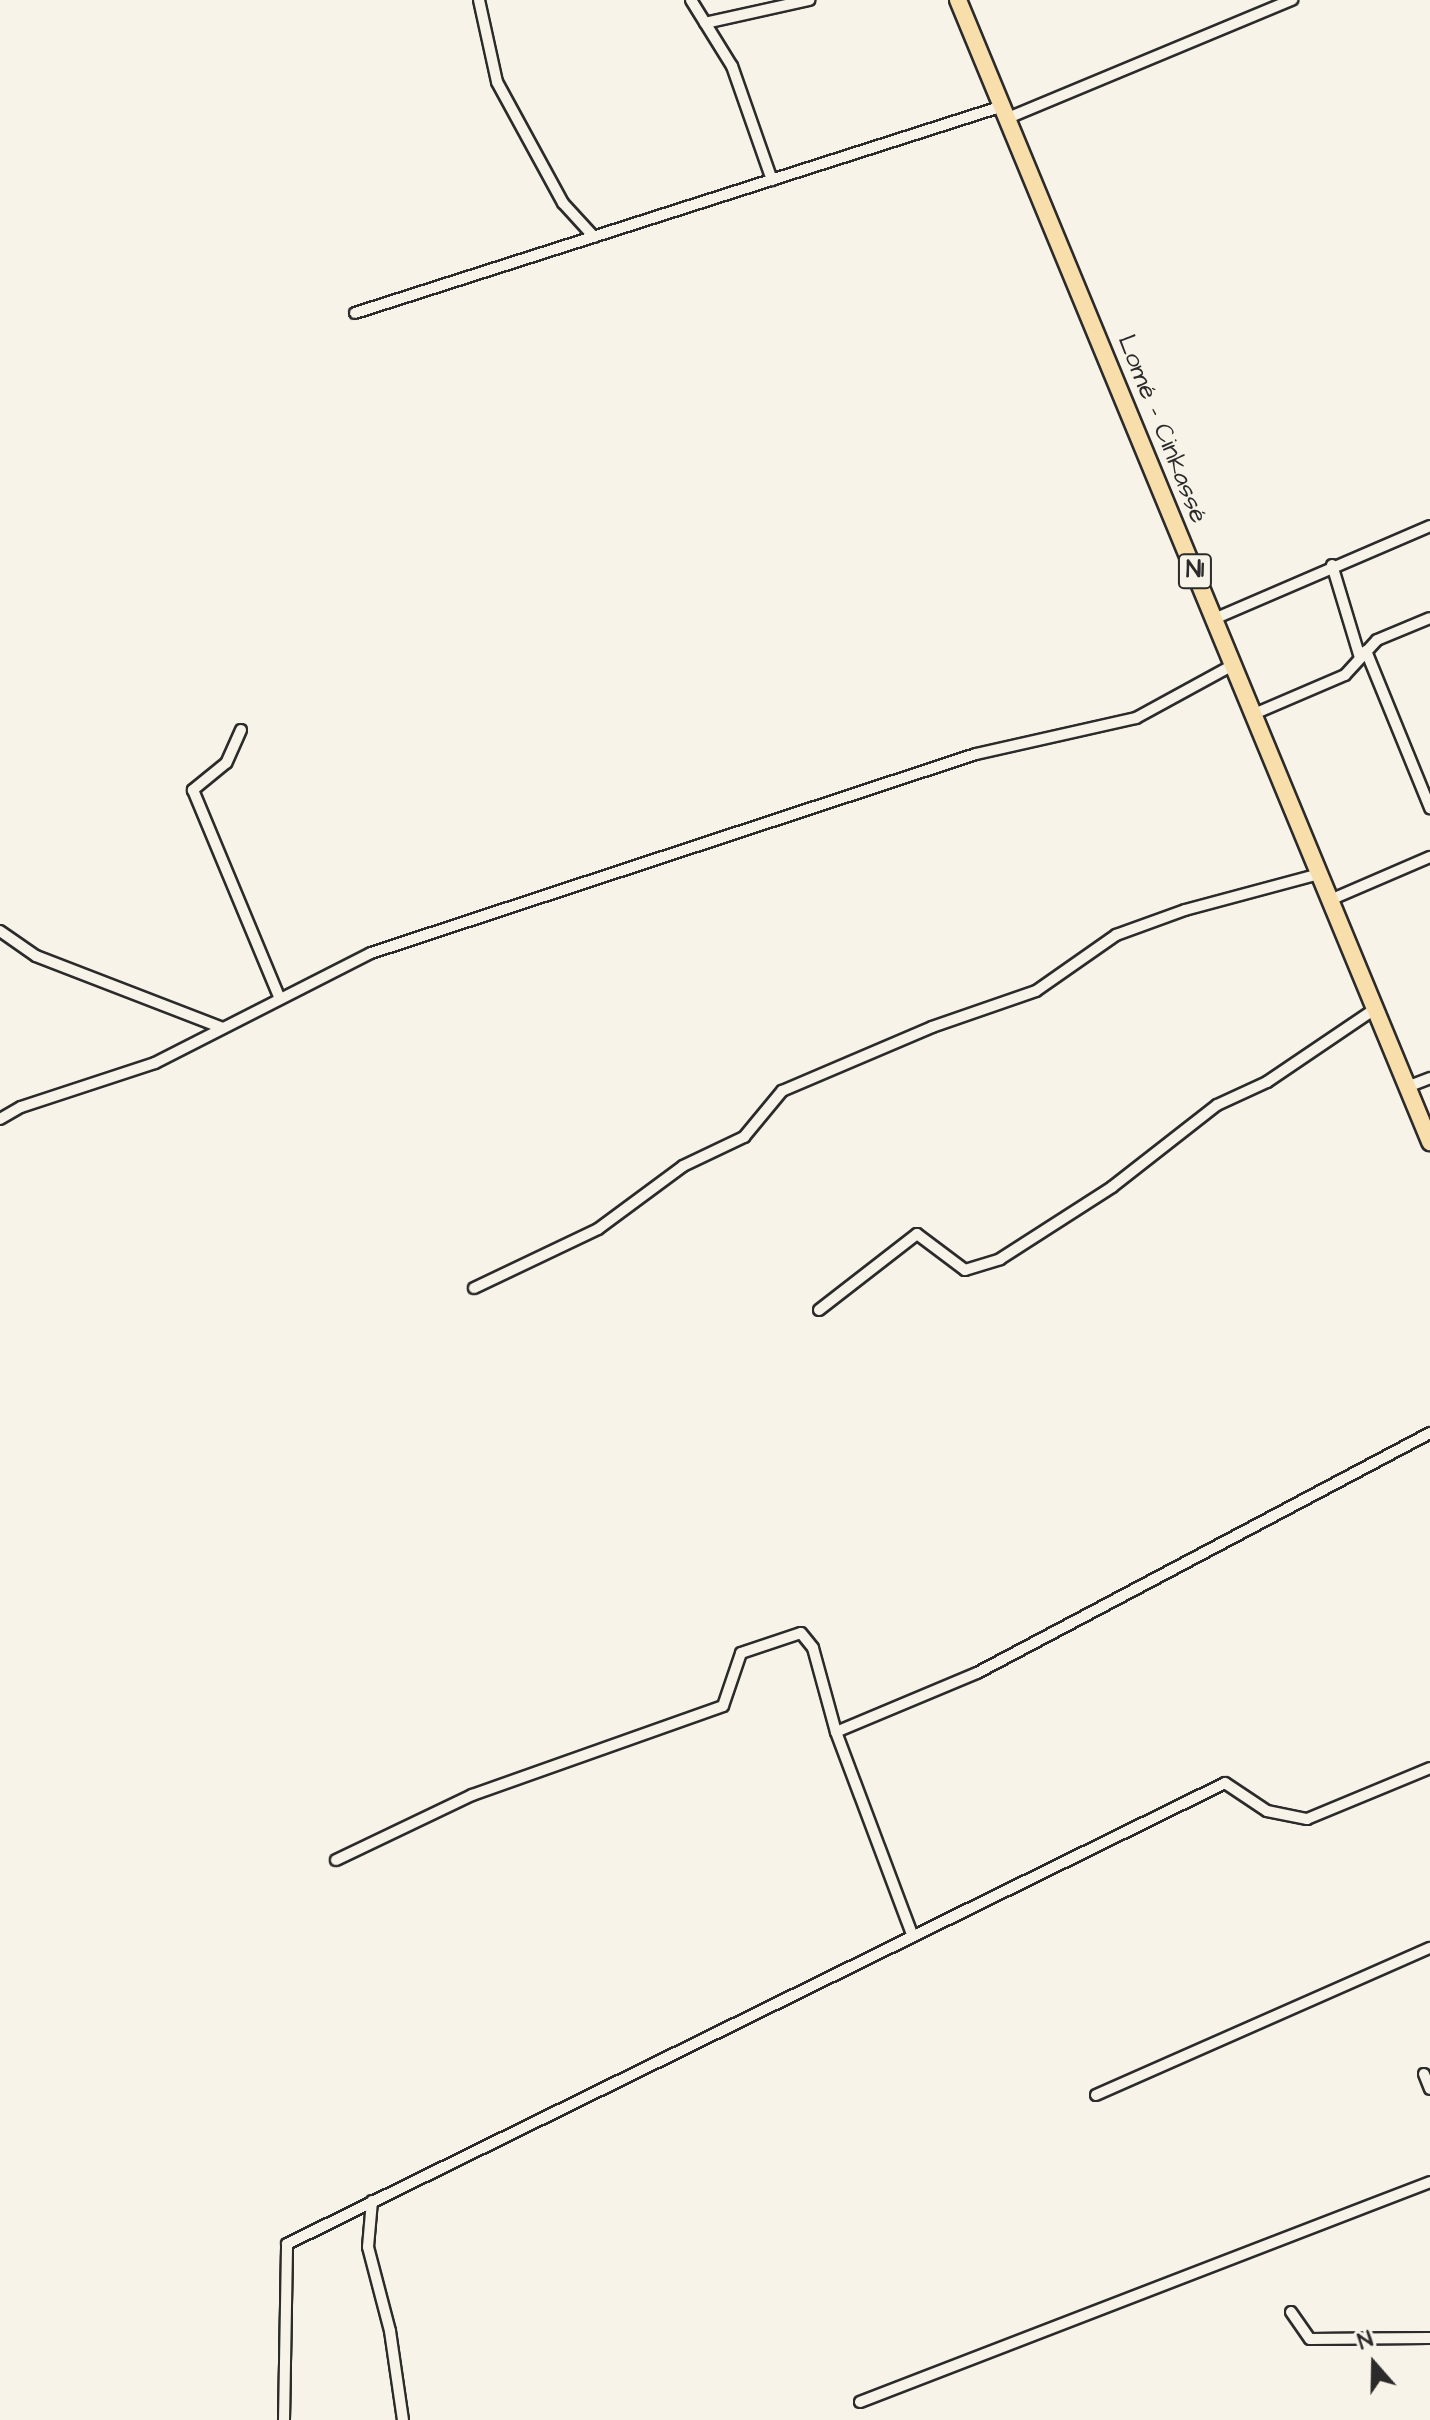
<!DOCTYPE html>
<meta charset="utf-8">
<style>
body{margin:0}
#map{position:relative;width:1430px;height:2420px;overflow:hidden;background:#f7f3e8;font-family:"Architects Daughter",sans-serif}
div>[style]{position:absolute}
.roads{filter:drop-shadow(2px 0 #2b2b2b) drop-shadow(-2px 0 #2b2b2b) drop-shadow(0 2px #2b2b2b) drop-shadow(0 -2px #2b2b2b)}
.minor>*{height:10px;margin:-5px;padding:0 5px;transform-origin:5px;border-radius:5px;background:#f7f3e8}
.highway>*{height:16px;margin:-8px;padding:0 8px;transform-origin:8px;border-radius:8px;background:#f8deab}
span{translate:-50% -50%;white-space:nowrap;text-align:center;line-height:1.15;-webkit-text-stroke:8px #f7f3e8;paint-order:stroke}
.shield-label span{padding:2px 6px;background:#f7f3e8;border:2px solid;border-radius:6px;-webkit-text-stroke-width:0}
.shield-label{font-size:24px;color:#2b2b2b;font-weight:700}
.street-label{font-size:26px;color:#2b2b2b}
.north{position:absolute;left:1334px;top:2324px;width:80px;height:80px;-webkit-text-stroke:6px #f7f3e8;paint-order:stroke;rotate:340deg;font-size:22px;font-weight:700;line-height:32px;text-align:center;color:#2b2b2b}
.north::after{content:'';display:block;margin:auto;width:28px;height:36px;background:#2b2b2b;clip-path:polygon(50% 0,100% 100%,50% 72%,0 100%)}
</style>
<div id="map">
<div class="roads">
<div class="minor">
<div style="left:479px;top:0;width:84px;rotate:77.6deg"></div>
<div style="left:497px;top:82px;width:138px;rotate:61.4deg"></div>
<div style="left:563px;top:203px;width:46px;rotate:47.6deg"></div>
<div style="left:691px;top:0;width:78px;rotate:58.2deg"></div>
<div style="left:732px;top:66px;width:121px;rotate:70.7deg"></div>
<div style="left:705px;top:23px;width:107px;rotate:-12.5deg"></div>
<div style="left:1008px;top:118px;width:308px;rotate:-22.6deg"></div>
<div style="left:355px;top:313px;width:680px;rotate:-17.72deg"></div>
<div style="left:1332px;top:565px;width:97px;rotate:73.2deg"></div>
<div style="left:1214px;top:619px;width:235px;rotate:-23.3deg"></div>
<div style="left:1366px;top:651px;width:170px;rotate:67.8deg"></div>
<div style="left:1254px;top:714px;width:99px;rotate:-23.2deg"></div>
<div style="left:1345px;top:675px;width:47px;rotate:-47.6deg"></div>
<div style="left:1377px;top:640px;width:57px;rotate:-22.5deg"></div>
<div style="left:241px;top:730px;width:36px;rotate:114deg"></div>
<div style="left:226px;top:763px;width:43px;rotate:140.7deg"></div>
<div style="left:193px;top:790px;width:226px;rotate:67.4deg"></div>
<div style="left:1330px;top:900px;width:109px;rotate:-23.3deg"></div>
<div style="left:0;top:931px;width:44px;rotate:34.8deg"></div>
<div style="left:36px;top:956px;width:200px;rotate:21.1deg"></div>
<div style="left:1407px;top:1087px;width:25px;rotate:-21deg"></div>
<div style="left:0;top:1119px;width:24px;rotate:-30deg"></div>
<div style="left:21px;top:1107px;width:141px;rotate:-18.2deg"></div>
<div style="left:155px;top:1063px;width:242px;rotate:-27deg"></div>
<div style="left:371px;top:953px;width:637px;rotate:-18.21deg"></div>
<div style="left:976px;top:754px;width:164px;rotate:-12.7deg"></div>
<div style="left:1136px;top:718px;width:111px;rotate:-28.7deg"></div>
<div style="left:474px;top:1288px;width:137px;rotate:-25.4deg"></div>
<div style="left:598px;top:1229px;width:106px;rotate:-36.5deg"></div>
<div style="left:683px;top:1166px;width:68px;rotate:-25.4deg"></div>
<div style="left:744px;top:1137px;width:60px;rotate:-50.4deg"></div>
<div style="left:782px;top:1091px;width:163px;rotate:-23.1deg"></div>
<div style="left:932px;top:1027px;width:110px;rotate:-19.1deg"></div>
<div style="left:1036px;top:991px;width:98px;rotate:-35deg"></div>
<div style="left:1116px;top:935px;width:73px;rotate:-19.9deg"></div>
<div style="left:1185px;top:910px;width:139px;rotate:-15deg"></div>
<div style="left:819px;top:1310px;width:124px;rotate:-37.8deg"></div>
<div style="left:917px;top:1234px;width:60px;rotate:36.9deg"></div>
<div style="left:965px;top:1270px;width:37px;rotate:-17deg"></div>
<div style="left:1000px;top:1259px;width:133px;rotate:-32.7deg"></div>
<div style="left:1112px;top:1187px;width:133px;rotate:-38deg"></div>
<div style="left:1217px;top:1105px;width:55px;rotate:-24.7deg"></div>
<div style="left:1267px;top:1082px;width:130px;rotate:-34.1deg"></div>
<div style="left:836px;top:1732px;width:216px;rotate:69.4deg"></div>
<div style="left:336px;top:1860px;width:151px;rotate:-25.5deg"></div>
<div style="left:472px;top:1795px;width:266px;rotate:-19.5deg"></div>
<div style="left:723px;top:1706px;width:56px;rotate:-71.2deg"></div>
<div style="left:741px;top:1653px;width:63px;rotate:-18.4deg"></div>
<div style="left:801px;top:1633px;width:19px;rotate:51deg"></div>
<div style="left:813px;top:1648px;width:87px;rotate:74.7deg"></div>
<div style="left:836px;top:1732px;width:153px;rotate:-22.7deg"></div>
<div style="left:977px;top:1673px;width:513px;rotate:-27.91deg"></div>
<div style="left:1424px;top:2074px;width:16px;rotate:68deg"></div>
<div style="left:1096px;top:2095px;width:365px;rotate:-23.8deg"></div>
<div style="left:372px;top:2201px;width:46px;rotate:95deg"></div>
<div style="left:368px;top:2247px;width:87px;rotate:75.3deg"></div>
<div style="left:390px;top:2331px;width:90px;rotate:81.7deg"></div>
<div style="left:1291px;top:2312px;width:33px;rotate:55deg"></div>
<div style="left:1310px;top:2339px;width:120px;rotate:-0.5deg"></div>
<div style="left:860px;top:2402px;width:611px;rotate:-21.1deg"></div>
<div style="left:284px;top:2420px;width:176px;rotate:-89deg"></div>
<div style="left:287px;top:2244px;width:1045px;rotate:-26.17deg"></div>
<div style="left:1225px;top:1783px;width:50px;rotate:33.7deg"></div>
<div style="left:1267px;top:1811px;width:41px;rotate:11.3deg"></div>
<div style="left:1307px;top:1819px;width:133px;rotate:-22.5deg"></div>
</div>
<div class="highway">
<div style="left:958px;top:0;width:1236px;rotate:67.54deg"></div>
</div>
</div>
<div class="shield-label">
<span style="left:1195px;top:571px">N1</span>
</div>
<div class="street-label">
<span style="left:1162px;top:429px;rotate:68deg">Lomé - Cinkassé</span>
</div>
<div class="north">N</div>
</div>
